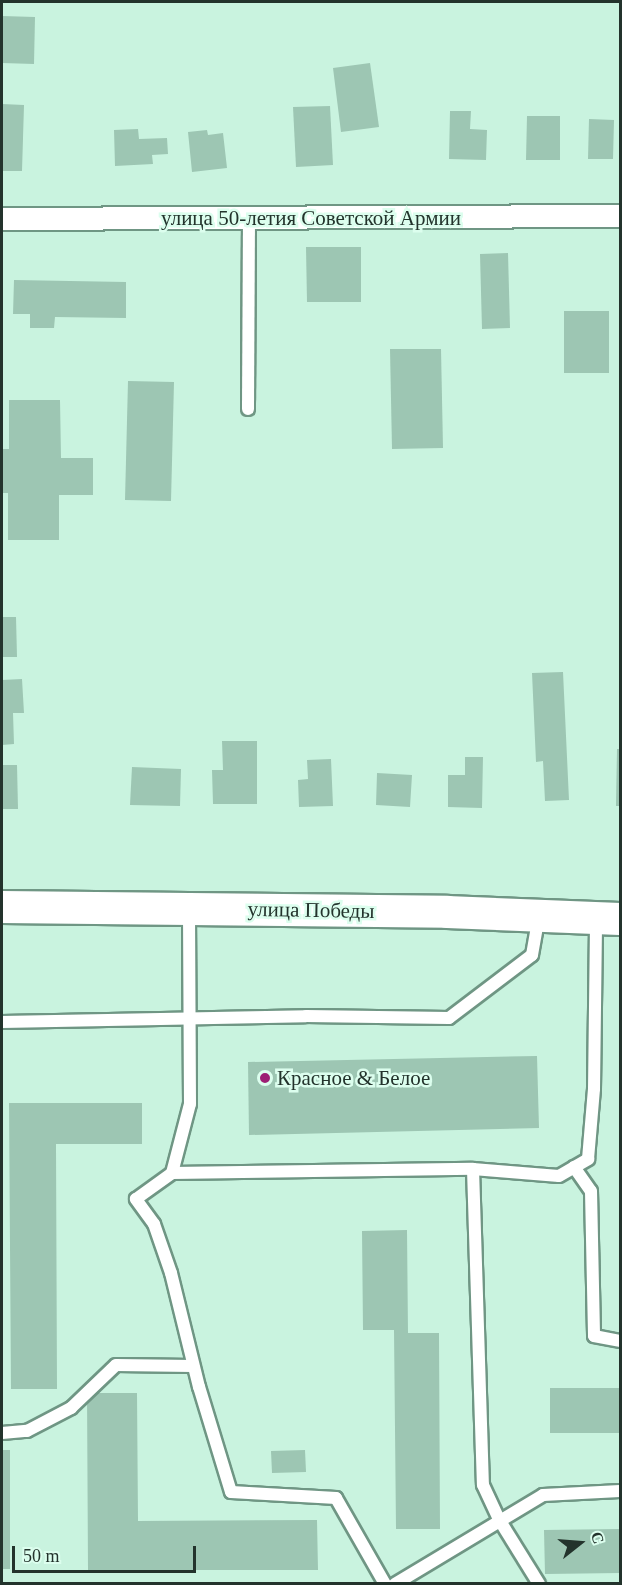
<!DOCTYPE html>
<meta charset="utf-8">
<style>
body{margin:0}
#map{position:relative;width:622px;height:1585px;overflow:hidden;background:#c9f3df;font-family:"Times New Roman",serif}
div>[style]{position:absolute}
.building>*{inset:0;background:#9dc6b3}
.roads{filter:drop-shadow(2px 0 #6f9684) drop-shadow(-2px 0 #6f9684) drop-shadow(0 2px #6f9684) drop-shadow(0 -2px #6f9684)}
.lane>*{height:12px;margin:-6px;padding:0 6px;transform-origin:6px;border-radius:6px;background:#fff}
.street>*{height:22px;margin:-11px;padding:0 11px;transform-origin:11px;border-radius:11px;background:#fff}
.secondary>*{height:32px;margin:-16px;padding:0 16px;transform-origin:16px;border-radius:16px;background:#fff}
.dots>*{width:16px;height:16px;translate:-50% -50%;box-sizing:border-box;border:3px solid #dcfeee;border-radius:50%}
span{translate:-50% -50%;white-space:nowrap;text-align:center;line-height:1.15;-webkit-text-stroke:5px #dcfeee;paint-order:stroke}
.street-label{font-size:21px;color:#23332c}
.poi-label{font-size:21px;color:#23332c}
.left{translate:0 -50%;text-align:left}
.frame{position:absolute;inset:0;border:3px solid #23332c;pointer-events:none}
.north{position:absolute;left:550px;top:1513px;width:60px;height:60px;-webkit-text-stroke:4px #dcfeee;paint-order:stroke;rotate:73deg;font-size:16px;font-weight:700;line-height:24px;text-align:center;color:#23332c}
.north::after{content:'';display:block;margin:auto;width:21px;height:27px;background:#23332c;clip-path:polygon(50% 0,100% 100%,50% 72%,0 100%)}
.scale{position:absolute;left:12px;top:1546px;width:184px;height:27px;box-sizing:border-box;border:3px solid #23332c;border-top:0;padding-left:8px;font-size:18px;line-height:21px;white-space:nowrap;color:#23332c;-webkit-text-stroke:4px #dcfeee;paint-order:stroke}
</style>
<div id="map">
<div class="building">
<div style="clip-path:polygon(2px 16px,35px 17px,34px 64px,2px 63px)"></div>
<div style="clip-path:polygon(370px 63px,379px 127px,341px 132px,333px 68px)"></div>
<div style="clip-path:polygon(2px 104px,24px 105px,22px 171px,2px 171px)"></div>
<div style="clip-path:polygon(330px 106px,333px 165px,296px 167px,293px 107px)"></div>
<div style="clip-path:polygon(450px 111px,471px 111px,470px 129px,487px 130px,486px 160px,449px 159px)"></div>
<div style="clip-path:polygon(527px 116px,560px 116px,560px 160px,526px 160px)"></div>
<div style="clip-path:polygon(589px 119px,614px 120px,613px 159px,588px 159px)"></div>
<div style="clip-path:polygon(138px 129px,139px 139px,167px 138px,168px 154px,152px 155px,153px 164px,115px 166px,114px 130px)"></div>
<div style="clip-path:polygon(207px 130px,208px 135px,223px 133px,227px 168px,192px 172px,188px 132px)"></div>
<div style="clip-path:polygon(306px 247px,361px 247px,361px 302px,307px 302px)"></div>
<div style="clip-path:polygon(508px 253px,510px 328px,482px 329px,480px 254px)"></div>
<div style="clip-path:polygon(14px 280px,126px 282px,126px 318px,55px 317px,54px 328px,30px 328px,30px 314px,13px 314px)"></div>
<div style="clip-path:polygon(564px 311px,609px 311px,609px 373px,564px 373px)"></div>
<div style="clip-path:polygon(390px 349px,441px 349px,443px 448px,392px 449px)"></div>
<div style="clip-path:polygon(128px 381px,174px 382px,171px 501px,125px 500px)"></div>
<div style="clip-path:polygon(9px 400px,60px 400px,61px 458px,93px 458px,93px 495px,59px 495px,59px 540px,8px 540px,8px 493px,2px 493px,2px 449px,9px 449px)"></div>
<div style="clip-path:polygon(2px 617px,16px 617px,17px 657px,2px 657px)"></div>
<div style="clip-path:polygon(563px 672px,569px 800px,545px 801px,543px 761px,536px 762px,532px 673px)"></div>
<div style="clip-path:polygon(22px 679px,24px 713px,13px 713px,14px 744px,2px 745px,2px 680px)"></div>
<div style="clip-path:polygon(222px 741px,257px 741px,257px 804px,213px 804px,212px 770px,223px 770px)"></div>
<div style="clip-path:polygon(617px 749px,620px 749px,620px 806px,616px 806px)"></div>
<div style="clip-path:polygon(465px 757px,483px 757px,482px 808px,448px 807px,448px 775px,465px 775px)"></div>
<div style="clip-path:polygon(331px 759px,333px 806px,299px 807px,298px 780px,308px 779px,307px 760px)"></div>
<div style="clip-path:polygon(2px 765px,17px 765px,18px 809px,2px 809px)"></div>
<div style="clip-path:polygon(132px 767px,181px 769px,180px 806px,130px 805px)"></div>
<div style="clip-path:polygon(377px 773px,412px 775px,410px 807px,376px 805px)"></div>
<div style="clip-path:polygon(537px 1056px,539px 1128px,249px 1135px,248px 1062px)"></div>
<div style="clip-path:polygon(9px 1103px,142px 1103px,142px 1144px,56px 1144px,57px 1389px,11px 1389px)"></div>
<div style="clip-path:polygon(407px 1230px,408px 1333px,439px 1333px,440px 1529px,396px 1529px,394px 1330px,363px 1330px,362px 1231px)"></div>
<div style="clip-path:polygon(550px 1388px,620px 1388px,620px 1433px,550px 1433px)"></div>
<div style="clip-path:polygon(87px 1393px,137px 1393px,138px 1521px,317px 1520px,318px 1570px,88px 1570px)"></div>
<div style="clip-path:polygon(2px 1450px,10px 1450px,10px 1569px,2px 1569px)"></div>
<div style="clip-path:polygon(305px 1450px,306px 1472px,272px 1473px,271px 1451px)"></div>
<div style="clip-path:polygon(620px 1529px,620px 1573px,545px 1574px,544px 1530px)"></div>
</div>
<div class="roads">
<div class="lane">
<div style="left:248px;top:409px;width:191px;rotate:-89.7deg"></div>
<div style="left:2px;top:1022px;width:304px;rotate:-1.1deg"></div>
<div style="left:306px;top:1016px;width:143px;rotate:0.8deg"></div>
<div style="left:449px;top:1018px;width:104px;rotate:-37.2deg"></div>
<div style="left:532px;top:955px;width:40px;rotate:-80deg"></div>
<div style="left:574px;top:1167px;width:29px;rotate:55deg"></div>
<div style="left:591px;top:1191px;width:145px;rotate:88.8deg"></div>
<div style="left:594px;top:1336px;width:26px;rotate:11deg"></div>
<div style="left:473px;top:1169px;width:316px;rotate:88.2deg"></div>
<div style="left:483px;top:1485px;width:40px;rotate:65deg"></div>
<div style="left:500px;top:1521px;width:74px;rotate:58.2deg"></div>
<div style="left:172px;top:1173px;width:71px;rotate:-75.4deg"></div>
<div style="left:190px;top:1104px;width:194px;rotate:-90.3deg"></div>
<div style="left:2px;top:1433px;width:25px;rotate:-5deg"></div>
<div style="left:27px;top:1431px;width:50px;rotate:-27.6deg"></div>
<div style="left:71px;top:1408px;width:62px;rotate:-43.7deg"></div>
<div style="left:116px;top:1365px;width:77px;rotate:0.7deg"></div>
<div style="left:385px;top:1584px;width:99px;rotate:-119.7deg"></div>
<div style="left:336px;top:1498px;width:105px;rotate:-176.7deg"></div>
<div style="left:231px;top:1492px;width:110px;rotate:-106.9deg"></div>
<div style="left:199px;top:1387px;width:117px;rotate:-103.8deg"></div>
<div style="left:171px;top:1273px;width:52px;rotate:-109.1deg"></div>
<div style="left:154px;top:1224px;width:31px;rotate:-126deg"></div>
<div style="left:136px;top:1199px;width:44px;rotate:-35.8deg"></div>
<div style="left:172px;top:1173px;width:301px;rotate:-0.8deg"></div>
<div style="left:473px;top:1169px;width:86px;rotate:4.7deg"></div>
<div style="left:559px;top:1176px;width:34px;rotate:-30deg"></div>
<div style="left:588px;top:1159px;width:70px;rotate:-85.1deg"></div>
<div style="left:594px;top:1089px;width:170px;rotate:-89.3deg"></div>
<div style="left:395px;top:1584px;width:173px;rotate:-31deg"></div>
<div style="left:543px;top:1495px;width:77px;rotate:-3deg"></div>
</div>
<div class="street">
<div style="left:2px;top:219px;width:618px;rotate:-0.28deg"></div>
</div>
<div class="secondary">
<div style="left:2px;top:907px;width:445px;rotate:0.6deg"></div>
<div style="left:447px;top:912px;width:173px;rotate:2.3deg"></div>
</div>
</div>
<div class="dots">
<div style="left:265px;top:1078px;background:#9d1f74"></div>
</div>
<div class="street-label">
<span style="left:311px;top:218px">улица 50-летия Советской Армии</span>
<span style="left:311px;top:910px;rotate:1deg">улица Победы</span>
</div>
<div class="poi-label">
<span class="left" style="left:277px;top:1078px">Красное &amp; Белое</span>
</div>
<div class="frame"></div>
<div class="north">С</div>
<div class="scale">50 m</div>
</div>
